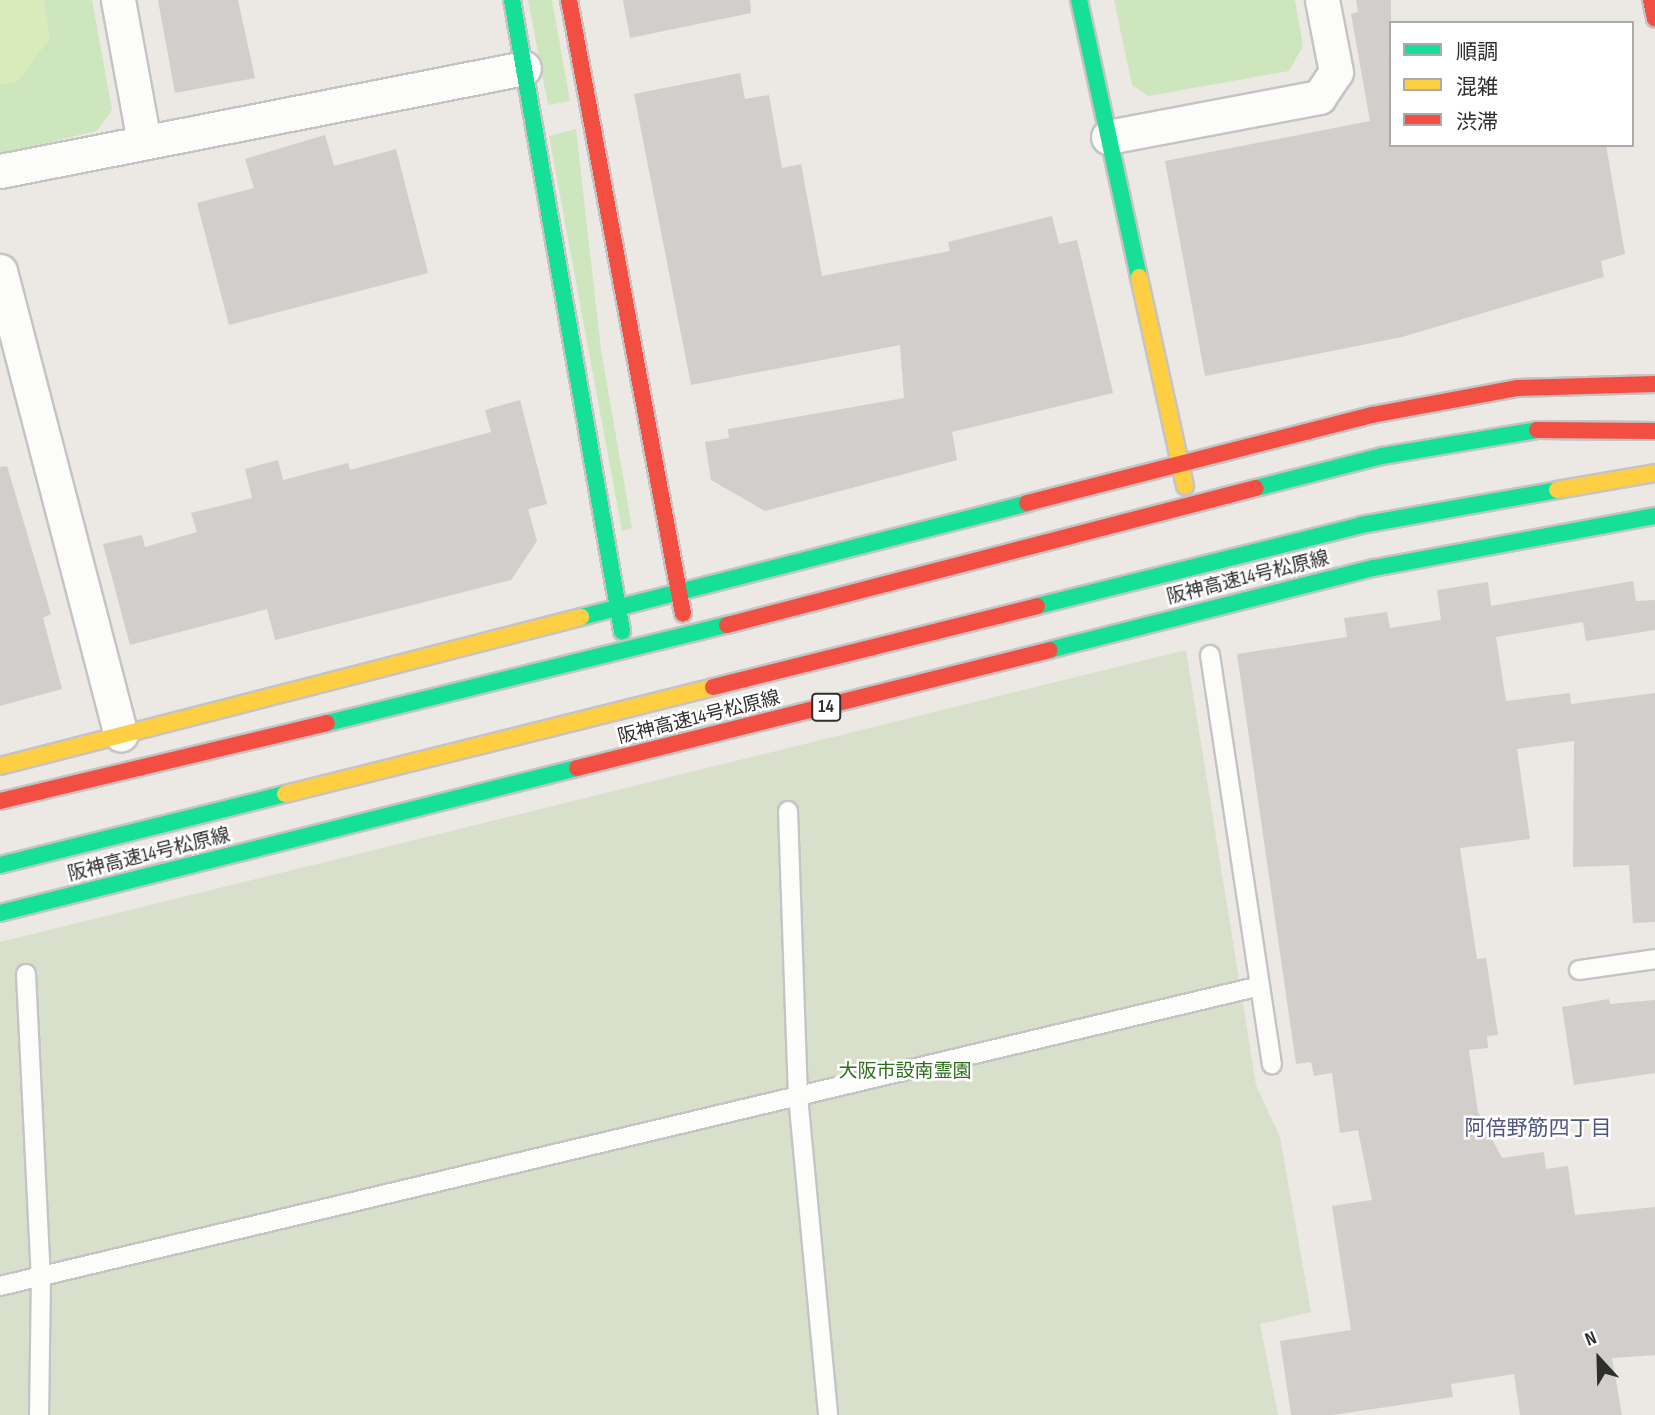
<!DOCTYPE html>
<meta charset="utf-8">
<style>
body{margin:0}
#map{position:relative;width:1655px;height:1415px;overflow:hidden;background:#ece8e4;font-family:"Sofia Sans Condensed","Noto Sans JP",sans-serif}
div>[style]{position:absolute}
.green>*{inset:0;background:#cee6be}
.cemetery>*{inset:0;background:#d8e0cc}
.pitch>*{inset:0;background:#d9eabb}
.building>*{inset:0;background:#d1cecb}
.roads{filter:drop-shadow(2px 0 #c5c4c5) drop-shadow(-2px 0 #c5c4c5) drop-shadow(0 2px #c5c4c5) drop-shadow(0 -2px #c5c4c5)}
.lane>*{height:18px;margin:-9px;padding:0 9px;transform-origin:9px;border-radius:9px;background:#fcfcfb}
.street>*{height:33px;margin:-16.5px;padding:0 16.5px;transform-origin:16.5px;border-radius:16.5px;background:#fcfcfb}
.fast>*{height:16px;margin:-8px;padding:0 8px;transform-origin:8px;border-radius:8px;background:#16e098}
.slow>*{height:16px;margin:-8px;padding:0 8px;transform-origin:8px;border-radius:8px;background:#ffcf43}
.jam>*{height:16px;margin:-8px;padding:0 8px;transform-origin:8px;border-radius:8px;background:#f24e42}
span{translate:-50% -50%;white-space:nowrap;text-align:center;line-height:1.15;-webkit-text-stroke:5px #fff;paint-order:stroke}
.shield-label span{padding:2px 5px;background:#fff;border:2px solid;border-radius:5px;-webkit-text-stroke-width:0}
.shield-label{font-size:18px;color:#2e2e2e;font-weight:700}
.street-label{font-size:19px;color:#2e2e2e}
.park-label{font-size:19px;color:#2c6e1b}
.neighbourhood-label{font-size:21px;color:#4d5680}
.legend{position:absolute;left:1389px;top:21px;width:245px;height:126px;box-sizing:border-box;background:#fff;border:2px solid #ababab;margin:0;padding:9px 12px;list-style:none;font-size:21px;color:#2e2e2e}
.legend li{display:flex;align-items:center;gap:14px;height:35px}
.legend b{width:35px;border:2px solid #ababab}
.north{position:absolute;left:1564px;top:1324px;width:70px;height:70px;-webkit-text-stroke:5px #fff;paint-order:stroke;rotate:338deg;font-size:19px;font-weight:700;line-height:28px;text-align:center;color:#2e2e2e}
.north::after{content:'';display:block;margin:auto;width:24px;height:32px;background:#2e2e2e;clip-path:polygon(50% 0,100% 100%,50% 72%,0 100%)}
</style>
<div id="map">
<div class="green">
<div style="clip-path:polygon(0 0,92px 0,112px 110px,97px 131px,0 154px)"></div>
<div style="clip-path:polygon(528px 0,552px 0,570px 101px,548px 105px)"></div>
<div style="clip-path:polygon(1114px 0,1295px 0,1303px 46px,1289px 71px,1148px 96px,1132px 85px)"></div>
<div style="clip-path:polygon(576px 129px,601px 350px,632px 528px,622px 531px,549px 136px)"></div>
</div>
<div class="cemetery">
<div style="clip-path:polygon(1186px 650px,1256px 1085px,1280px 1137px,1311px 1312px,1260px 1324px,1278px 1415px,0 1415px,0 942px)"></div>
</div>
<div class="pitch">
<div style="clip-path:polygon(0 0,44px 0,50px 38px,17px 82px,0 85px)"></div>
</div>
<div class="building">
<div style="clip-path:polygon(158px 0,238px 0,255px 78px,175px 93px)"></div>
<div style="clip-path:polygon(623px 0,750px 0,751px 13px,630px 38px)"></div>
<div style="clip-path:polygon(1356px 0,1391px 0,1391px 145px,1606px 145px,1625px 254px,1601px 261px,1604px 277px,1402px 337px,1205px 376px,1165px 161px,1370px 121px,1351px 14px,1358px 12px)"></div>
<div style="clip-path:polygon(740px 73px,745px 99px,769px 95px,782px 168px,801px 164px,822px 276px,950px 251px,948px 242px,1052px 216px,1059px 244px,1077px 240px,1113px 393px,952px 432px,957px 460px,765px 511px,711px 480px,705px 442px,729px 438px,728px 429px,904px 398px,900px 345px,691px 385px,634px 94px)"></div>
<div style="clip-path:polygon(325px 135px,334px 166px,396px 149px,428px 273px,229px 325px,197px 203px,254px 188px,245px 159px)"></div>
<div style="clip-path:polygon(520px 400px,547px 504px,528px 509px,537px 541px,511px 580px,275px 640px,267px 609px,130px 645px,103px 544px,142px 535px,145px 547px,197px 532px,191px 513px,252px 498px,245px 469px,278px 460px,283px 480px,348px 463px,350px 470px,491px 432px,485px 410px)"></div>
<div style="clip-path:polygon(7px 466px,51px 614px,43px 618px,62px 689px,0 706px,0 467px)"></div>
<div style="clip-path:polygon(1633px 581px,1636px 601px,1655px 600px,1655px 630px,1586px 641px,1583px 622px,1496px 637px,1506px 701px,1570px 693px,1571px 704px,1655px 693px,1655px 922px,1633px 923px,1629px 865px,1573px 867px,1574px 741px,1517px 749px,1530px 839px,1460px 848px,1477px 959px,1486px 958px,1498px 1035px,1487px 1036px,1488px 1048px,1469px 1050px,1478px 1112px,1502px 1158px,1544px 1152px,1546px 1169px,1568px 1166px,1575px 1215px,1655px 1207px,1655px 1355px,1612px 1358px,1622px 1415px,1520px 1415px,1514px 1374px,1451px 1384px,1453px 1397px,1333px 1415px,1291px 1415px,1280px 1341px,1351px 1330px,1332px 1206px,1372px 1200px,1358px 1130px,1340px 1133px,1332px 1073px,1314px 1076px,1311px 1062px,1296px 1064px,1237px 654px,1347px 637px,1344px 618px,1387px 612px,1390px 628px,1441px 620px,1437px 590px,1488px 582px,1491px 606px)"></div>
<div style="clip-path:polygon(1609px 999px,1610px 1004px,1655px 1000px,1655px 1073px,1574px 1085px,1562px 1007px)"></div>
</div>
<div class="roads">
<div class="lane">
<div style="left:1210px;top:655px;width:414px;rotate:81.4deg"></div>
<div style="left:788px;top:811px;width:285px;rotate:88deg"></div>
<div style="left:798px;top:1096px;width:320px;rotate:84.6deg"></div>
<div style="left:1579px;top:970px;width:77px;rotate:-8.2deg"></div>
<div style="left:26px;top:974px;width:302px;rotate:87.2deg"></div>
<div style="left:41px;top:1276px;width:139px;rotate:90.8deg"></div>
<div style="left:0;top:1286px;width:1295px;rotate:-13.39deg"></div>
</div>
<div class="street">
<div style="left:118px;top:0;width:143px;rotate:79.6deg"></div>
<div style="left:1108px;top:137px;width:215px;rotate:-10.7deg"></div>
<div style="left:1319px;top:97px;width:30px;rotate:-56deg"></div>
<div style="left:1336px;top:72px;width:73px;rotate:-101deg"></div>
<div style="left:0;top:171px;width:534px;rotate:-11.12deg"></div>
<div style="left:0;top:271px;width:479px;rotate:75.4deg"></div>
</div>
<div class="fast">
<div style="left:512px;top:0;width:641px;rotate:80.11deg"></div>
<div style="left:1079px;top:0;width:283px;rotate:77.8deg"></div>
<div style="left:1256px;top:488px;width:130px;rotate:-14.3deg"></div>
<div style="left:1382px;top:456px;width:157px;rotate:-9.5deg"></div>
<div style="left:1037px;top:606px;width:334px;rotate:-14deg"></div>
<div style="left:1361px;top:525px;width:199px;rotate:-10.1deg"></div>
<div style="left:581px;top:617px;width:460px;rotate:-14.3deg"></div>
<div style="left:1049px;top:650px;width:335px;rotate:-14.2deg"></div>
<div style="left:1374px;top:568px;width:286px;rotate:-10.5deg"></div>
<div style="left:327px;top:723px;width:412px;rotate:-13.8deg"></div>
<div style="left:0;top:865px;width:294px;rotate:-14deg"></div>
<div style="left:0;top:913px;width:595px;rotate:-14.11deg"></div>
</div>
<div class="slow">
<div style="left:1139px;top:277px;width:214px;rotate:77.6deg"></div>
<div style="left:1557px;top:490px;width:99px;rotate:-9.8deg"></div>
<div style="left:0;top:766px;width:600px;rotate:-14.38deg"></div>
<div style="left:285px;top:794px;width:441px;rotate:-14deg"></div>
</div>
<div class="jam">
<div style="left:569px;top:0;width:624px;rotate:79.48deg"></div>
<div style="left:1651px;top:0;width:19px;rotate:78deg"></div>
<div style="left:1537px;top:430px;width:118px;rotate:0.5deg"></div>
<div style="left:1027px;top:503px;width:356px;rotate:-14.3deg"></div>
<div style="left:1372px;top:415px;width:147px;rotate:-10.5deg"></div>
<div style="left:1517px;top:388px;width:138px;rotate:-1.7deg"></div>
<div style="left:727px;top:625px;width:546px;rotate:-14.52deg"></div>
<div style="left:713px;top:687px;width:334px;rotate:-14deg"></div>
<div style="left:577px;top:768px;width:487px;rotate:-14deg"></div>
<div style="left:0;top:801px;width:336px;rotate:-13.4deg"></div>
</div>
</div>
<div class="shield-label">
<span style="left:826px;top:707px">14</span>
</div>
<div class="street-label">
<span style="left:1248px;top:578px;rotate:-14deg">阪神高速14号松原線</span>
<span style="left:699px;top:718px;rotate:-14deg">阪神高速14号松原線</span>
<span style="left:149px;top:855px;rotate:-14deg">阪神高速14号松原線</span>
</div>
<div class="park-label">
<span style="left:905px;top:1072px">大阪市設南霊園</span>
</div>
<div class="neighbourhood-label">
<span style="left:1538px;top:1129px">阿倍野筋四丁目</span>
</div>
<ul class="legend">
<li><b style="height:9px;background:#16e098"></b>順調</li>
<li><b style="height:9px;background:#ffcf43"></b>混雑</li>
<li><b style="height:9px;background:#f24e42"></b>渋滞</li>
</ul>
<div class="north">N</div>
</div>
